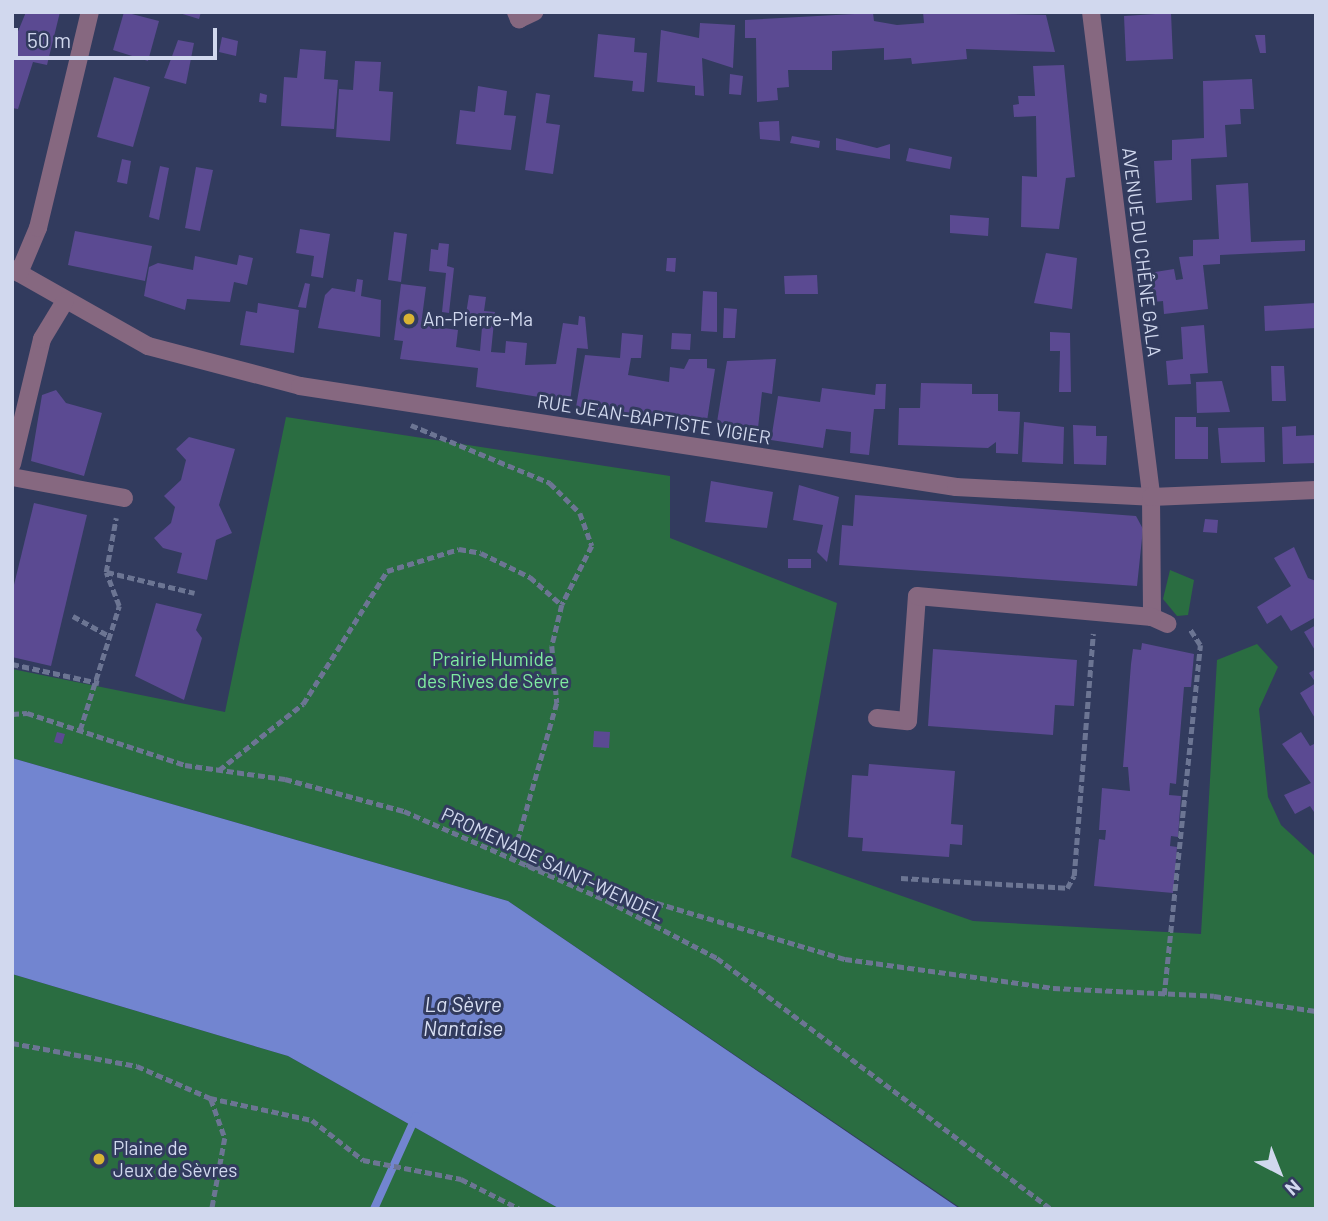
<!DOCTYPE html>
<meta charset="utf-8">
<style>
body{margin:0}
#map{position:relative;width:1328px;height:1221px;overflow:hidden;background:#323b5e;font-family:Barlow,sans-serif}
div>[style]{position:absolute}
.green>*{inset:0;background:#2a6d41}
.water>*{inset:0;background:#7285d0}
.stream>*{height:8px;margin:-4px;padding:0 4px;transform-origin:4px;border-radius:4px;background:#7285d0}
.building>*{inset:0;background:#5b4a92}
.path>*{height:4.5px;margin-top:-2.25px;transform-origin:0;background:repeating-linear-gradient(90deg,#6c7593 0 7px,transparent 0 10.5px)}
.minor>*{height:18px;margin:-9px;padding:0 9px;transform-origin:9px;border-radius:9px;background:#866880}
.dots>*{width:19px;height:19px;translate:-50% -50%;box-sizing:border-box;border:4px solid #323b5e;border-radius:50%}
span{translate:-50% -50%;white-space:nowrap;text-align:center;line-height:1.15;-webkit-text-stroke:6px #323b5e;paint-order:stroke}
.street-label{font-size:19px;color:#d1d8ee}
.poi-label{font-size:19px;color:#d1d8ee}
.left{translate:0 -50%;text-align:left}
.park-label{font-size:19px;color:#7feba0}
.water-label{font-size:21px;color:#d8dff3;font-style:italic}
.frame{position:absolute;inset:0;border:14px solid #d1d8ee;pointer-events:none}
.north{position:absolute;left:1244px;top:1137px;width:70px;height:70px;-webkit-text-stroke:5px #323b5e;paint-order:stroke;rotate:138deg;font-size:19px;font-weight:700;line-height:28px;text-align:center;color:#d1d8ee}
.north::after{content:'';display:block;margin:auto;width:24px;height:32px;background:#d1d8ee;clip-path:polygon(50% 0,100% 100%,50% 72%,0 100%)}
.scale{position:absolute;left:14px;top:28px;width:203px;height:32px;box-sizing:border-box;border:4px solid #d1d8ee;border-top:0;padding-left:9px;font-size:21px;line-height:24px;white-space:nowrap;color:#d1d8ee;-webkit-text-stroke:5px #323b5e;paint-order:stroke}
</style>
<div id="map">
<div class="green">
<div style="clip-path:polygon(286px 417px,670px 476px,670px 538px,837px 603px,791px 857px,973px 921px,1201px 934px,1217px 660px,1257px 644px,1278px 667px,1259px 709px,1268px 797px,1281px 825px,1316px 857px,1316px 1209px,962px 1209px,508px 901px,12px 758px,12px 669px,225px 712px)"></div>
<div style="clip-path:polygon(1170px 570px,1194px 580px,1188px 615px,1177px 616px,1163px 599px)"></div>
<div style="clip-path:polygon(12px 974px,288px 1056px,560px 1209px,12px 1209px)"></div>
</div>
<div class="water">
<div style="clip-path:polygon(12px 758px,508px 901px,960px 1209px,560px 1209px,288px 1056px,12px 974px)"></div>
</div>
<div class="stream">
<div style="left:374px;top:1209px;width:102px;rotate:-65.7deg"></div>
</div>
<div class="building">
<div style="clip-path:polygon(26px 12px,60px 12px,47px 65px,33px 62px,18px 109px,12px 108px,12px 46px)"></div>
<div style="clip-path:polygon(124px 12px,159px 21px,148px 61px,113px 50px)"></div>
<div style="clip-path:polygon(176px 12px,201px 12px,199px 19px)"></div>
<div style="clip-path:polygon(923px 12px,1046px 15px,1055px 52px,966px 49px,967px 59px,912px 64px,911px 58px,884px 60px,884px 48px,832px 51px,832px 70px,788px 70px,789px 87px,777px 88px,778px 100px,757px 102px,756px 38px,745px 38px,745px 20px,873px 13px,874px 21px,897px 25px,924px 23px)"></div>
<div style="clip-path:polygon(1171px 13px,1173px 59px,1126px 61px,1124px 16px)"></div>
<div style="clip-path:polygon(700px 23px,735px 25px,733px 68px,702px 58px,704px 96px,695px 95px,695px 86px,657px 82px,661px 30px,699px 38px)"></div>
<div style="clip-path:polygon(598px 34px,635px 38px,634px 52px,647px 53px,644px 92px,632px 91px,633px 81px,594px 77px)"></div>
<div style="clip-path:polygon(1255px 35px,1265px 35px,1266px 53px,1260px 53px)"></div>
<div style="clip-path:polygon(222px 37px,238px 41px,236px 56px,219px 52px)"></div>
<div style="clip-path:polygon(178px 40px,194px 43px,186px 84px,164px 78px)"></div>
<div style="clip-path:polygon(300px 49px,326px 51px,324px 79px,338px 80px,334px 129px,281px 126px,284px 77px,297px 78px)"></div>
<div style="clip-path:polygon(355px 61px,381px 62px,379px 91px,393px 92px,390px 141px,336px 137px,339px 89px,353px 90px)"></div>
<div style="clip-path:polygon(1064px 65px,1075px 177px,1066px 178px,1059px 229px,1021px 227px,1022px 176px,1037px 177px,1036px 116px,1014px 117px,1013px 105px,1019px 104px,1018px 96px,1035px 96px,1033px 66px)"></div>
<div style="clip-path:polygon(730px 74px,743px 76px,741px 95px,729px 94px)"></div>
<div style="clip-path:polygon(114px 77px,150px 87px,133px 147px,97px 137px)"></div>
<div style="clip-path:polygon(1252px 79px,1254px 109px,1240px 109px,1241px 124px,1225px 125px,1227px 157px,1191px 159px,1192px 200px,1156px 203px,1154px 161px,1172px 160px,1172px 140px,1204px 138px,1203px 81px)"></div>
<div style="clip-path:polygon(478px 86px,507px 91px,504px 115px,516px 116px,511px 150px,456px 144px,460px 110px,475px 112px)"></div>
<div style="clip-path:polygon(260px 93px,267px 95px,266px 103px,259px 102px)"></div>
<div style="clip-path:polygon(536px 93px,550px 95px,546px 123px,560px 125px,553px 174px,525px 170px)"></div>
<div style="clip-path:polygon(779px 121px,780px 141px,760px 139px,759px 122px)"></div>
<div style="clip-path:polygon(792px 136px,820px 141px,819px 148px,790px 143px)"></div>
<div style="clip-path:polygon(836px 138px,877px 148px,890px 144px,890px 159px,836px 150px)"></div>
<div style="clip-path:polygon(909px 148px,952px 157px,950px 169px,906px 161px)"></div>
<div style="clip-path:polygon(122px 159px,131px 161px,127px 184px,117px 182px)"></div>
<div style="clip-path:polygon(160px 166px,169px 168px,159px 220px,149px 217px)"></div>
<div style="clip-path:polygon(196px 167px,213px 170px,200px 231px,185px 228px)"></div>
<div style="clip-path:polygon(1248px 183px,1251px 242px,1305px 240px,1305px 251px,1220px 255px,1220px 264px,1203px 265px,1208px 309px,1164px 314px,1163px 301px,1153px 302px,1149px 273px,1174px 269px,1176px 280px,1183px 279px,1179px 257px,1193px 256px,1193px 240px,1219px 239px,1216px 185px)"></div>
<div style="clip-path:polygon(950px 215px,989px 218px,988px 236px,950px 233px)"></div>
<div style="clip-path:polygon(300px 229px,330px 234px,323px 278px,311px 276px,314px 256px,296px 253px)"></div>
<div style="clip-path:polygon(75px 231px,152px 246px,145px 281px,68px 265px)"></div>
<div style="clip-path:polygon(394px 232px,407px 234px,401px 282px,388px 280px)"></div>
<div style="clip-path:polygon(439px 243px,449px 244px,447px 266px,454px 268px,449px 313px,442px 312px,446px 273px,429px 271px,431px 249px,438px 250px)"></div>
<div style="clip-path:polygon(1046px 253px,1077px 258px,1072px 309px,1034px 303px)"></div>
<div style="clip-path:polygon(239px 255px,253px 258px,247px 285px,234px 282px,230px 302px,187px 299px,185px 310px,144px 296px,149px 267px,158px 263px,193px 270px,195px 256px,237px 265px)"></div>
<div style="clip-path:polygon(667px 258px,676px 258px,675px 272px,666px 271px)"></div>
<div style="clip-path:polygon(817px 275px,818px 294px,785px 294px,784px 276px)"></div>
<div style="clip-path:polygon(357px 279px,363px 280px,361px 296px,381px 300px,380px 337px,318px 328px,325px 295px,332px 288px,355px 292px)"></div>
<div style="clip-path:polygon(305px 283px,310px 284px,306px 308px,298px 307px)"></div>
<div style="clip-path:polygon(401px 284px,426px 287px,421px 325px,458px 330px,456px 347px,480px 351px,483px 316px,466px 314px,469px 295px,486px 297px,484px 311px,495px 312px,491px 352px,505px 353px,506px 341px,527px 343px,525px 365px,556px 364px,563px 323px,578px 325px,579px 316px,585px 317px,588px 349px,577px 348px,570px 402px,476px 387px,478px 368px,400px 359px,403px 341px,394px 340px)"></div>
<div style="clip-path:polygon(703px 291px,717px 292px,717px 332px,701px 331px)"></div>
<div style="clip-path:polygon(258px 303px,299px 310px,294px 353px,240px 345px,246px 311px,257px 313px)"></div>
<div style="clip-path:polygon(1316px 303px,1316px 328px,1265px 331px,1264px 306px)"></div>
<div style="clip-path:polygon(724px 308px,737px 309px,735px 338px,723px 338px)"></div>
<div style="clip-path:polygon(1204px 325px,1208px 373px,1190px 374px,1191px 384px,1168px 385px,1166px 361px,1183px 359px,1181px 327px)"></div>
<div style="clip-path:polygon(1050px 332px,1070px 333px,1071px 392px,1059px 392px,1060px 351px,1050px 351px)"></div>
<div style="clip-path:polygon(622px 333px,643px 335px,641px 358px,631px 358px,628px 375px,669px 382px,670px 367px,684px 369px,689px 359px,707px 359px,707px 368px,715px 369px,707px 421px,576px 407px,585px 355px,620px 358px)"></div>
<div style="clip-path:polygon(672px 333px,691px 334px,690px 350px,671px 349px)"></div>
<div style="clip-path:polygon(776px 359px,772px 394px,762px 392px,758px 428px,717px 422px,727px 361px)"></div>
<div style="clip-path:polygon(1271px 366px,1284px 366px,1286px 401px,1272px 401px)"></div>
<div style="clip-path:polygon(1222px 381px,1230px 412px,1197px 413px,1196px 382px)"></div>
<div style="clip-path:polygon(921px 383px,972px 384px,972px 394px,998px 394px,998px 411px,1020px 412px,1018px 454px,996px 453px,996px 442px,988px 448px,898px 445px,899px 408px,920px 408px)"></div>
<div style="clip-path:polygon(876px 384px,886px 384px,885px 409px,874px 409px,869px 455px,850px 453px,851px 432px,826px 429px,823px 448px,771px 440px,778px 396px,820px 402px,822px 388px,875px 395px)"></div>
<div style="clip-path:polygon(56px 390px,66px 403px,102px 413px,84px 476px,31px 461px,42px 395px)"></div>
<div style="clip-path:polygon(1175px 417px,1196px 417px,1196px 427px,1208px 427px,1208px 459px,1175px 459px)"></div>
<div style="clip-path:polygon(1024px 422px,1064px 427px,1063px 464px,1022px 462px)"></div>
<div style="clip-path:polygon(1073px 425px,1096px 426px,1096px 436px,1107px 436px,1106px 465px,1074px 464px)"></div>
<div style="clip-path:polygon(1296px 426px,1296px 436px,1316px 435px,1316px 463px,1283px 464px,1282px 427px)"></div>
<div style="clip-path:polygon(1264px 427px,1265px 462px,1221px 463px,1218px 428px)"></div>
<div style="clip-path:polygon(189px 437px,235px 449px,219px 505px,232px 533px,216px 540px,207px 580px,177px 573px,182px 553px,163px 548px,154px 538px,171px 523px,175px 507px,164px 496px,181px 480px,186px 460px,176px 449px)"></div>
<div style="clip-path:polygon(711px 481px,773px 492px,767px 528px,705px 522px)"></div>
<div style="clip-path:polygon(799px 485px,839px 497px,827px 562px,817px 552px,823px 525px,793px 520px)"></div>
<div style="clip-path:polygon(855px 495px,1136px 516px,1143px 529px,1137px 586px,839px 565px,842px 525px,853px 526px)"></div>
<div style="clip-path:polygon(34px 503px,87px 515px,51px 666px,12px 657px,12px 593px)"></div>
<div style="clip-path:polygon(1205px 519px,1218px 520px,1217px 533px,1203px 532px)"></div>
<div style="clip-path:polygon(1294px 547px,1308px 578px,1316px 581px,1316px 617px,1291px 631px,1281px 615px,1267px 624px,1257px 607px,1291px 586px,1274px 558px)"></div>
<div style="clip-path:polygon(788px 559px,811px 559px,811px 568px,788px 568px)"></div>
<div style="clip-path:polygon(156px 603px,202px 614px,196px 630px,202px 638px,184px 700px,135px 676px)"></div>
<div style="clip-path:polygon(1316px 625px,1316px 652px,1304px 632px)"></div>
<div style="clip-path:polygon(1142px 643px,1194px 654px,1191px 687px,1184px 687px,1176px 784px,1170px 783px,1169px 795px,1181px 796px,1178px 837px,1171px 836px,1170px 846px,1177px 847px,1173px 893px,1094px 886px,1099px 839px,1105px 840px,1106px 830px,1099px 830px,1102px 788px,1130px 791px,1128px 767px,1123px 767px,1131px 664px,1133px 649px,1141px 650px)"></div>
<div style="clip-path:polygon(933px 649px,1077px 660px,1074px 706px,1055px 705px,1053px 735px,928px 726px)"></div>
<div style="clip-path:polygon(1316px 669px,1316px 720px,1300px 693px,1316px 683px,1309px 673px)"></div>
<div style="clip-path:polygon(594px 731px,610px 732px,609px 748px,593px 747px)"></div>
<div style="clip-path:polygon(57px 732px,65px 734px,62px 744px,54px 742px)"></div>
<div style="clip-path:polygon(1301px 732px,1310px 746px,1316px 743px,1316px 815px,1310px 806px,1295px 814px,1284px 795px,1311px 783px,1282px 744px)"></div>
<div style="clip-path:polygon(869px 764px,955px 771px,951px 824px,963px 825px,962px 845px,950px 844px,949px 857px,862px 851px,863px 838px,848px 837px,852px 775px,868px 776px)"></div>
</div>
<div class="path">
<div style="left:411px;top:425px;width:151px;rotate:22.6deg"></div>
<div style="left:550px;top:483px;width:42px;rotate:45deg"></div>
<div style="left:580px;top:513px;width:35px;rotate:70deg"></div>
<div style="left:592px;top:546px;width:66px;rotate:117deg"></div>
<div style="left:562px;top:605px;width:42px;rotate:103.7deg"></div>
<div style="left:552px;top:646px;width:57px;rotate:85deg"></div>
<div style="left:557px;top:703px;width:164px;rotate:105.9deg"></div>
<div style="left:107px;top:572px;width:90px;rotate:13.4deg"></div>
<div style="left:73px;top:616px;width:43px;rotate:28.9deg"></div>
<div style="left:12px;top:664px;width:89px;rotate:12.3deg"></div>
<div style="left:12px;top:714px;width:15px;rotate:-4deg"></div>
<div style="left:27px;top:713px;width:166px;rotate:18.2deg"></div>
<div style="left:185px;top:765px;width:101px;rotate:8deg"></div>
<div style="left:285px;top:779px;width:123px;rotate:15.1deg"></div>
<div style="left:404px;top:811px;width:223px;rotate:23.8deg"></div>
<div style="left:608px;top:901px;width:123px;rotate:27.6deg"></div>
<div style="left:717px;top:958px;width:418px;rotate:36.9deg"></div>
<div style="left:80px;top:730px;width:130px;rotate:-72.5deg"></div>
<div style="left:119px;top:606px;width:36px;rotate:-111deg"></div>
<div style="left:106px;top:572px;width:55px;rotate:-79.5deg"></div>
<div style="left:219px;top:770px;width:107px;rotate:-38.2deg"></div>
<div style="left:303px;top:704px;width:157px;rotate:-57.7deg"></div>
<div style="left:387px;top:571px;width:75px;rotate:-17deg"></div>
<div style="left:459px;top:549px;width:22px;rotate:10deg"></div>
<div style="left:481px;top:553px;width:55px;rotate:26.1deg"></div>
<div style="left:530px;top:577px;width:43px;rotate:41.2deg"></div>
<div style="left:526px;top:864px;width:333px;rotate:16.6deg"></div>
<div style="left:845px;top:959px;width:210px;rotate:7.9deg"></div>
<div style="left:1053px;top:988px;width:161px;rotate:2.8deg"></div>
<div style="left:1214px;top:996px;width:103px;rotate:8.4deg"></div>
<div style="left:901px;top:878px;width:166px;rotate:3.4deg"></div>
<div style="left:1067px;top:888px;width:14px;rotate:-60deg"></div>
<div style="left:1074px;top:876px;width:243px;rotate:-85.5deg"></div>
<div style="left:1164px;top:995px;width:352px;rotate:-84.1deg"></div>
<div style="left:1200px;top:645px;width:20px;rotate:-123deg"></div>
<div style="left:12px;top:1043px;width:127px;rotate:10.4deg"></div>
<div style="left:137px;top:1066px;width:80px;rotate:23.7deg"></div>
<div style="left:210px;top:1098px;width:104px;rotate:12.2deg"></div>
<div style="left:312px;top:1120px;width:65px;rotate:38.1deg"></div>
<div style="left:363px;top:1160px;width:100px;rotate:11deg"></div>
<div style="left:461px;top:1179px;width:66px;rotate:27deg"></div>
<div style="left:211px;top:1099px;width:41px;rotate:70.3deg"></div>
<div style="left:225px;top:1138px;width:72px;rotate:100.4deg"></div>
</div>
<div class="minor">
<div style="left:516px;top:12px;width:8px;rotate:67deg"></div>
<div style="left:519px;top:19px;width:17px;rotate:-25deg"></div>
<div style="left:1091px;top:12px;width:489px;rotate:82.9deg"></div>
<div style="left:1151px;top:497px;width:120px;rotate:89.5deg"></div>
<div style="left:1152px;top:617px;width:17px;rotate:24deg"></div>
<div style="left:12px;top:269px;width:156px;rotate:29.5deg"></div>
<div style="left:148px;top:346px;width:157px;rotate:14.7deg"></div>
<div style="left:300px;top:386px;width:664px;rotate:8.75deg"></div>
<div style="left:956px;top:487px;width:195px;rotate:2.9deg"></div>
<div style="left:1151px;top:497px;width:165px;rotate:-2.4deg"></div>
<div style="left:19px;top:273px;width:49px;rotate:-67.1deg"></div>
<div style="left:38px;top:228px;width:222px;rotate:-76.5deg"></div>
<div style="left:12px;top:464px;width:129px;rotate:-76.5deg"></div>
<div style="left:42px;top:339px;width:44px;rotate:-58.8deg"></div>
<div style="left:12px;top:477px;width:114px;rotate:10.6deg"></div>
<div style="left:877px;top:718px;width:31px;rotate:6deg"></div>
<div style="left:908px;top:721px;width:125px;rotate:-85.9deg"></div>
<div style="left:917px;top:596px;width:236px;rotate:5.1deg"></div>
</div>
<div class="dots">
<div style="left:409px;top:319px;background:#d8b434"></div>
<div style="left:99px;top:1159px;background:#d8b434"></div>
</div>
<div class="street-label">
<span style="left:1142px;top:252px;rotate:83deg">AVENUE DU CHÊNE GALA</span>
<span style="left:654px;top:419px;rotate:9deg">RUE JEAN-BAPTISTE VIGIER</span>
<span style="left:553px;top:864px;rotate:25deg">PROMENADE SAINT-WENDEL</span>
</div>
<div class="poi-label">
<span class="left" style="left:423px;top:319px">An-Pierre-Ma</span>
<span class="left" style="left:113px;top:1159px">Plaine de<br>Jeux de Sèvres</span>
</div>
<div class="park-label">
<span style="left:493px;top:670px">Prairie Humide<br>des Rives de Sèvre</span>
</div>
<div class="water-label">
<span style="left:463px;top:1016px">La Sèvre<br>Nantaise</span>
</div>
<div class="frame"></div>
<div class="north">N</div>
<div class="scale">50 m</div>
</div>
